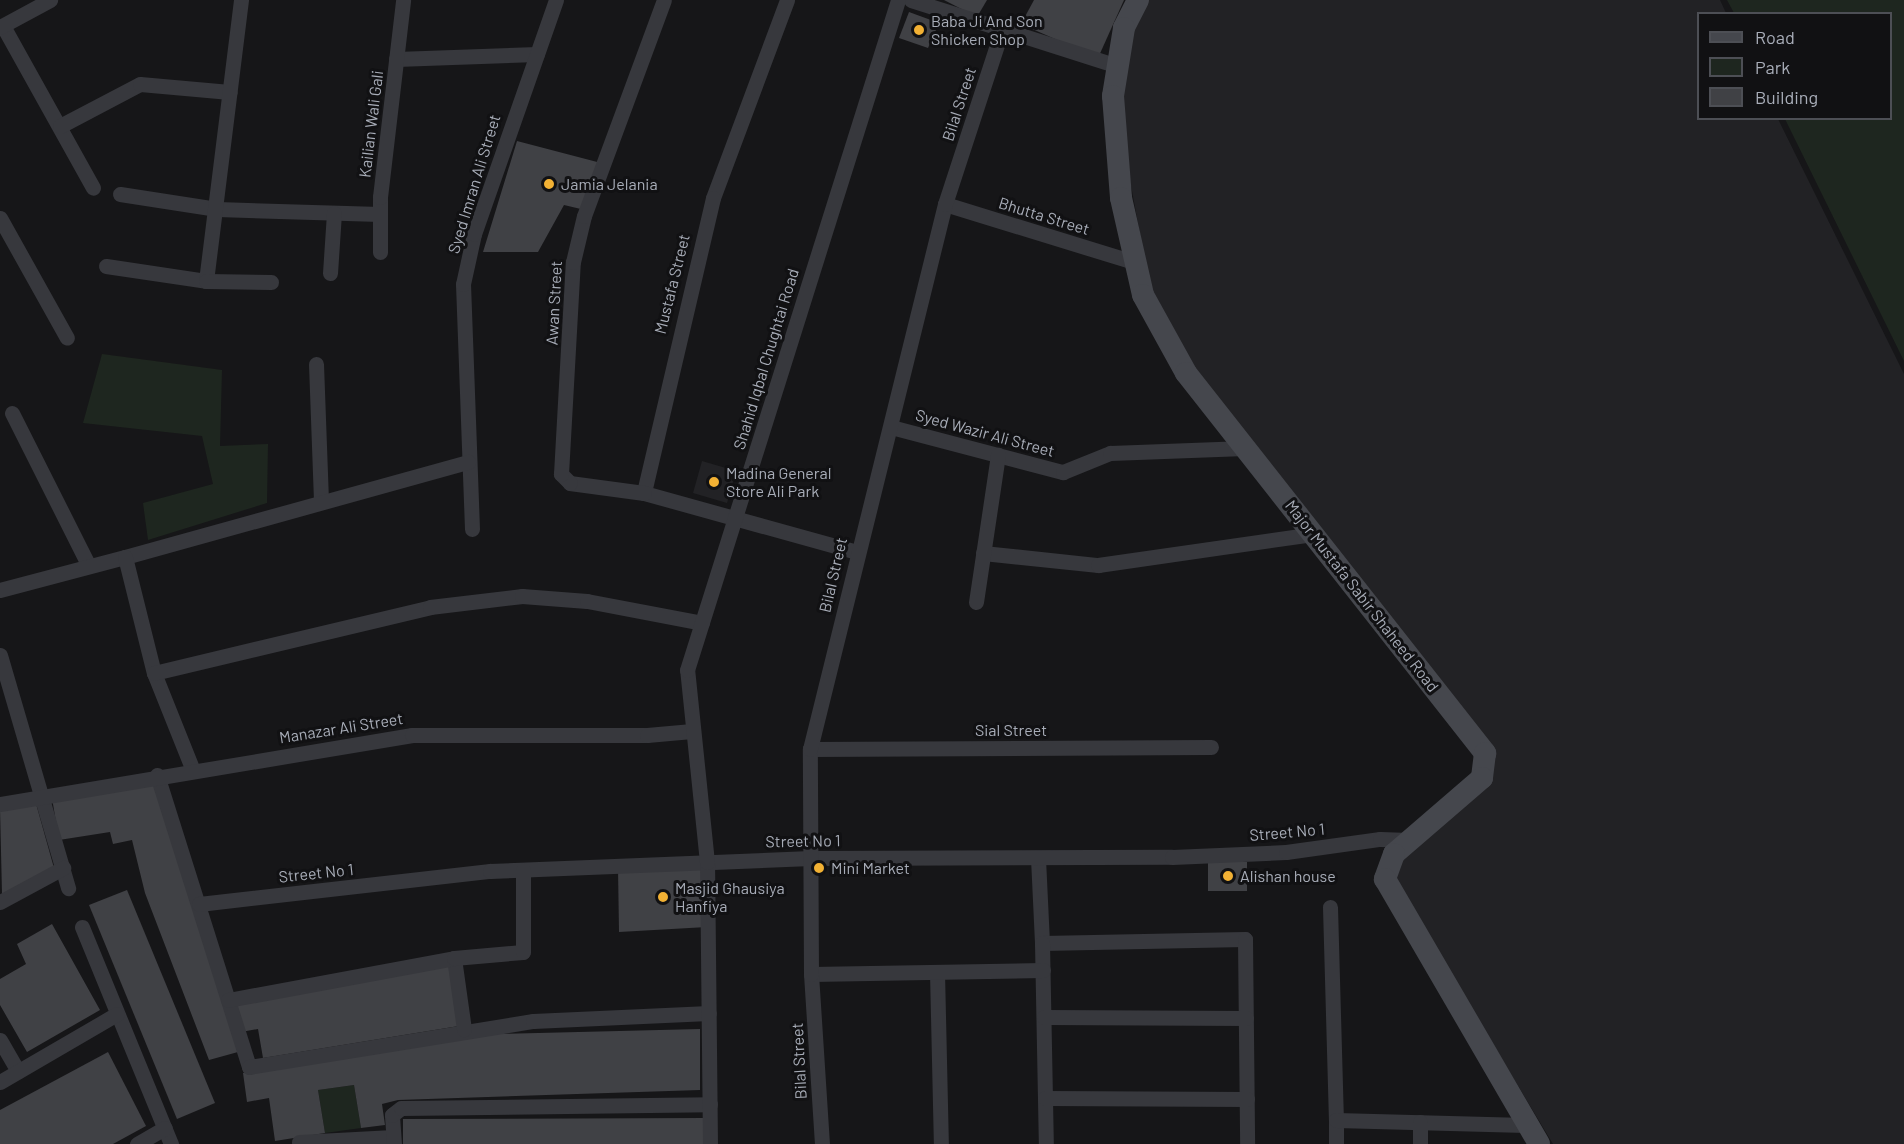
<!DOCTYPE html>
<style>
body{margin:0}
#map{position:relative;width:1904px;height:1144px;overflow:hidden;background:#161618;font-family:Barlow,sans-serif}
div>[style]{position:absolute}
.built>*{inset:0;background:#222225}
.green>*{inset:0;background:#1e261f}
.building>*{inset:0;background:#404145}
.street>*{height:15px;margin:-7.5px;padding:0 7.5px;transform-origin:7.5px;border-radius:7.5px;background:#37383d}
.secondary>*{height:22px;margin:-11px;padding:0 11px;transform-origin:11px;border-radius:11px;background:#45474d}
.dots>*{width:16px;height:16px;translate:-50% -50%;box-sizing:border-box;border:3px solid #111113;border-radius:50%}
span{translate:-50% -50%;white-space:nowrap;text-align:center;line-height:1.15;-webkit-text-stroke:6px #111113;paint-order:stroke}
.poi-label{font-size:16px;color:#a8adb8}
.left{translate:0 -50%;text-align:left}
.street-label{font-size:16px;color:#a8adb8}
.legend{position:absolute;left:1697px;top:12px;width:195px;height:108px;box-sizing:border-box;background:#111113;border:2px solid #4d4f55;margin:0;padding:8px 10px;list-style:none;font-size:18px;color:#a8adb8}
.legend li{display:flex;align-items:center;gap:12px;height:30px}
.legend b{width:30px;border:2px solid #4d4f55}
</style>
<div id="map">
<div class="built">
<div style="clip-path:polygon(1146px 0,1720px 0,1726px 13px,1698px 14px,1698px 118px,1778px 119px,1904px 374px,1904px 1144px,1553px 1144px,1396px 883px,1394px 859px,1490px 778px,1180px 349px,1151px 293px,1127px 164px,1121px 66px)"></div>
<div style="clip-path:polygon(702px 461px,736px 471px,727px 503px,693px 493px)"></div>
</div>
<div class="green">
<div style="clip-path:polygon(1727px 0,1904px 0,1904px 361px,1785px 119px,1890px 118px,1890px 14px,1734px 13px)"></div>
<div style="clip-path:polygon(102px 354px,222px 370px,220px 446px,268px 444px,267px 503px,148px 540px,143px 503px,213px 484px,202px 436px,83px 423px)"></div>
<div style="clip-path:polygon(354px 1085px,361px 1128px,325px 1133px,318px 1090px)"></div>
</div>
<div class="building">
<div style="clip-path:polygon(944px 0,987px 0,977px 17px)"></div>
<div style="clip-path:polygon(1034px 0,1124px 0,1098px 58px,1021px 24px)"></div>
<div style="clip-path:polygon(909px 12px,939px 23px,928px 48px,899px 38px)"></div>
<div style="clip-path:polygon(517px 141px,601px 163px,585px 210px,564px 205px,538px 252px,483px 252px)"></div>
<div style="clip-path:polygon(157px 780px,238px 1052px,209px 1060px,145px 893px,132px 840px,113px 844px,110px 832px,59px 840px,52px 798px)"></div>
<div style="clip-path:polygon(35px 800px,54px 868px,2px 894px,0 808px)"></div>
<div style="clip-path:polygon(1208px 862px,1247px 862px,1247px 891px,1208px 891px)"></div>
<div style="clip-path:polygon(705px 863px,707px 927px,619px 932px,618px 867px)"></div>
<div style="clip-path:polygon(127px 890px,215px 1103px,177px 1119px,89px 905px)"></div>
<div style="clip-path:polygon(52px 924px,100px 1010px,27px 1052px,0 1005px,0 979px,26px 964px,17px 944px)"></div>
<div style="clip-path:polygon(450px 965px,459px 1026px,263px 1058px,258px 1029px,241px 1032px,235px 1001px)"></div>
<div style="clip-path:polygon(700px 1029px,700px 1090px,398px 1100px,382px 1104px,385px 1125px,361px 1128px,354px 1085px,318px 1090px,325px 1133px,275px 1141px,269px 1098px,247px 1102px,243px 1073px,498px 1034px)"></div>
<div style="clip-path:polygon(108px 1052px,146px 1126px,113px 1144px,0 1144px,0 1110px)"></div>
<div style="clip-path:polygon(704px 1118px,704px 1144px,403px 1144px,403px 1119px)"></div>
</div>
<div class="street">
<div style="left:787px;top:0;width:211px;rotate:110.5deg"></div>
<div style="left:713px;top:198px;width:303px;rotate:103.2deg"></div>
<div style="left:644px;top:493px;width:221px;rotate:15.5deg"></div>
<div style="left:911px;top:0;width:214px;rotate:17.7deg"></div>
<div style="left:3px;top:26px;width:185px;rotate:60.9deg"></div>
<div style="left:0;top:27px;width:57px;rotate:-28.4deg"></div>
<div style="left:396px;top:59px;width:141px;rotate:-2deg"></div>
<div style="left:60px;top:126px;width:90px;rotate:-27.7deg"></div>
<div style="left:140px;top:84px;width:90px;rotate:5.1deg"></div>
<div style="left:120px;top:194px;width:98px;rotate:8.8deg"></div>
<div style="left:217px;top:209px;width:163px;rotate:1.8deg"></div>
<div style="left:945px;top:204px;width:197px;rotate:17.1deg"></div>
<div style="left:0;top:218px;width:137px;rotate:60.8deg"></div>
<div style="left:380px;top:252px;width:55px;rotate:-90deg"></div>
<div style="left:380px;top:197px;width:198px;rotate:-83.3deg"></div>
<div style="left:106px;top:266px;width:101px;rotate:8.5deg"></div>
<div style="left:206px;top:281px;width:283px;rotate:-82.9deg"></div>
<div style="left:330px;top:273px;width:60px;rotate:-86.2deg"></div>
<div style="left:206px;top:281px;width:65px;rotate:0.9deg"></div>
<div style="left:316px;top:364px;width:135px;rotate:87.9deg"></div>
<div style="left:12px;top:413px;width:171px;rotate:63.3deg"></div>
<div style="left:891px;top:427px;width:178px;rotate:14.7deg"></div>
<div style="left:1063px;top:472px;width:51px;rotate:-22deg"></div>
<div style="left:1110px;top:453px;width:135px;rotate:-2.1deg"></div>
<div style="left:644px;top:493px;width:75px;rotate:-172.3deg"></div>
<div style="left:570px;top:483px;width:13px;rotate:-135deg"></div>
<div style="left:561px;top:474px;width:212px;rotate:-86.8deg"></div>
<div style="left:573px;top:262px;width:47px;rotate:-76.6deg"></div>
<div style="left:584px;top:216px;width:230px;rotate:-69.7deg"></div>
<div style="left:472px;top:529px;width:245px;rotate:-92.1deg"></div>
<div style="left:463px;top:284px;width:51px;rotate:-77.6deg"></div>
<div style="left:474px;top:234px;width:248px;rotate:-70.7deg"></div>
<div style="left:983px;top:553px;width:116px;rotate:6deg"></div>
<div style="left:1098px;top:565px;width:217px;rotate:-8.2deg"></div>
<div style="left:125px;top:557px;width:356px;rotate:-15.5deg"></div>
<div style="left:0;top:590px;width:129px;rotate:-14.8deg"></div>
<div style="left:125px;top:557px;width:120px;rotate:76deg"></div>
<div style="left:154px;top:673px;width:102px;rotate:68.2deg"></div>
<div style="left:976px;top:602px;width:149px;rotate:-81.5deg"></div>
<div style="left:0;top:655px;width:243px;rotate:73.7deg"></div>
<div style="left:154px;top:673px;width:284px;rotate:-13.4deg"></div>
<div style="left:430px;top:607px;width:93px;rotate:-6.8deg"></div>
<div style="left:522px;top:596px;width:65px;rotate:4.4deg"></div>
<div style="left:587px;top:601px;width:117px;rotate:10.8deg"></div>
<div style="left:810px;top:749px;width:401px;rotate:-0.3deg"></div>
<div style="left:157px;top:775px;width:306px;rotate:72.5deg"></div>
<div style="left:249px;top:1067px;width:288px;rotate:-9.2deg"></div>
<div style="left:533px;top:1021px;width:176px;rotate:-2.6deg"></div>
<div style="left:0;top:804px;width:418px;rotate:-9.5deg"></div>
<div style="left:412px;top:735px;width:235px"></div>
<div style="left:647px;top:735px;width:45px;rotate:-5.1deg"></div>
<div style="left:1038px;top:858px;width:85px;rotate:87.3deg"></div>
<div style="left:1042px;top:943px;width:203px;rotate:-1.1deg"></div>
<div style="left:1245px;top:939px;width:205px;rotate:89.4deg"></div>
<div style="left:0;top:902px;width:72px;rotate:-28.4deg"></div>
<div style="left:199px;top:904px;width:293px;rotate:-6.5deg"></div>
<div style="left:490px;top:871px;width:321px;rotate:-2.3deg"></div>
<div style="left:811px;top:858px;width:361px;rotate:-0.2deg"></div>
<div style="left:1172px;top:857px;width:114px;rotate:-2.5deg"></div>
<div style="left:1286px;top:852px;width:95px;rotate:-7.9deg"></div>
<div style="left:1380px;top:839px;width:29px;rotate:2deg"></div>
<div style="left:1330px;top:907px;width:213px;rotate:88.4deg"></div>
<div style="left:82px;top:927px;width:235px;rotate:67.7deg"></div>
<div style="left:1042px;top:943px;width:201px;rotate:88.9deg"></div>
<div style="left:454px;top:958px;width:72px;rotate:82deg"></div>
<div style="left:937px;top:972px;width:172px;rotate:88.7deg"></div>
<div style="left:811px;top:974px;width:232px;rotate:-1deg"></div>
<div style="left:228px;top:1000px;width:230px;rotate:-10.5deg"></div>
<div style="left:454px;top:958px;width:69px;rotate:-5deg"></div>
<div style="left:523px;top:952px;width:82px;rotate:-90deg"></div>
<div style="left:1044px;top:1017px;width:202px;rotate:0.3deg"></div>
<div style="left:0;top:1040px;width:36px;rotate:60deg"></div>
<div style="left:0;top:1082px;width:135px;rotate:-30.2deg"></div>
<div style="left:1045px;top:1098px;width:202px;rotate:0.3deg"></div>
<div style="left:299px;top:1142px;width:94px;rotate:-3deg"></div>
<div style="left:137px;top:1144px;width:32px;rotate:-30deg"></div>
<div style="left:394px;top:1144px;width:29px;rotate:-94deg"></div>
<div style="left:392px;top:1115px;width:11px;rotate:-38deg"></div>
<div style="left:401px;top:1108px;width:309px;rotate:-0.7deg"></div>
<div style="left:710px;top:1144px;width:282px;rotate:-90.6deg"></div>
<div style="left:707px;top:862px;width:193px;rotate:-95.9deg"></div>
<div style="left:687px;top:670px;width:702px;rotate:-72.52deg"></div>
<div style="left:822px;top:1144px;width:170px;rotate:-93.7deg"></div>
<div style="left:811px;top:974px;width:225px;rotate:-90.3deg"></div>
<div style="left:810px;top:749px;width:561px;rotate:-76.09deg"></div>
<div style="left:945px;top:204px;width:183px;rotate:-71.9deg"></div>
<div style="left:1336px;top:1144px;width:24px;rotate:-90deg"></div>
<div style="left:1336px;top:1120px;width:191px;rotate:1.5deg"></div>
<div style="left:1420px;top:1144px;width:22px;rotate:-90deg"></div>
</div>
<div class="secondary">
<div style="left:1138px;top:0;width:31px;rotate:117deg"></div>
<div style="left:1124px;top:28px;width:69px;rotate:99.2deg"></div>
<div style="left:1113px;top:96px;width:102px;rotate:85.5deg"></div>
<div style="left:1121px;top:198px;width:99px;rotate:77.2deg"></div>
<div style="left:1143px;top:295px;width:89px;rotate:61.1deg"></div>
<div style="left:1186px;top:373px;width:484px;rotate:51.8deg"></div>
<div style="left:1485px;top:753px;width:25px;rotate:97deg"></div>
<div style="left:1482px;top:778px;width:116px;rotate:139.2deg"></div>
<div style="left:1394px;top:854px;width:27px;rotate:110deg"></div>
<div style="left:1385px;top:879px;width:306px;rotate:59.8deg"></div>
</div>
<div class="dots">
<div style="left:919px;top:30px;background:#f2b134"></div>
<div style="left:549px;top:184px;background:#f2b134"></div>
<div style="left:714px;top:482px;background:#f2b134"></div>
<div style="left:819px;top:868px;background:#f2b134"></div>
<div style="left:1228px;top:876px;background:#f2b134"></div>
<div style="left:663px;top:897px;background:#f2b134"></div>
</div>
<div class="poi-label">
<span class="left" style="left:931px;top:30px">Baba Ji And Son<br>Shicken Shop</span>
<span class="left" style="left:561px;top:184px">Jamia Jelania</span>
<span class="left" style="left:726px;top:482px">Madina General<br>Store Ali Park</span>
<span class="left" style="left:831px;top:868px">Mini Market</span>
<span class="left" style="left:1240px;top:876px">Alishan house</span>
<span class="left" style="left:675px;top:897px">Masjid Ghausiya<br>Hanfiya</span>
</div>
<div class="street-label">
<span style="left:959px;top:104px;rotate:-72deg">Bilal Street</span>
<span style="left:371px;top:124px;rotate:-83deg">Kailian Wali Gali</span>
<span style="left:474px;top:184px;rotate:-73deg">Syed Imran Ali Street</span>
<span style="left:1044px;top:216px;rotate:17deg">Bhutta Street</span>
<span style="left:672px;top:284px;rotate:-76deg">Mustafa Street</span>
<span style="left:554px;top:303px;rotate:-87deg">Awan Street</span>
<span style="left:766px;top:359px;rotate:-73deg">Shahid Iqbal Chughtai Road</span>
<span style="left:985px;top:433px;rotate:15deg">Syed Wazir Ali Street</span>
<span style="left:833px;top:575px;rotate:-77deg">Bilal Street</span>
<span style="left:1362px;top:596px;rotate:52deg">Major Mustafa Sabir Shaheed Road</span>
<span style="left:341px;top:728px;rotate:-9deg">Manazar Ali Street</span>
<span style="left:1011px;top:730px">Sial Street</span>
<span style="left:1287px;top:832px;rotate:-5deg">Street No 1</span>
<span style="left:803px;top:841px;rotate:-1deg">Street No 1</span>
<span style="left:316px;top:873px;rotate:-6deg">Street No 1</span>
<span style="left:799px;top:1061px;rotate:-93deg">Bilal Street</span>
</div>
<ul class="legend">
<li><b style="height:8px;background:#45474d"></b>Road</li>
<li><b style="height:16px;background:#1e261f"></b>Park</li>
<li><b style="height:16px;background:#404145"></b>Building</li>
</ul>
</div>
